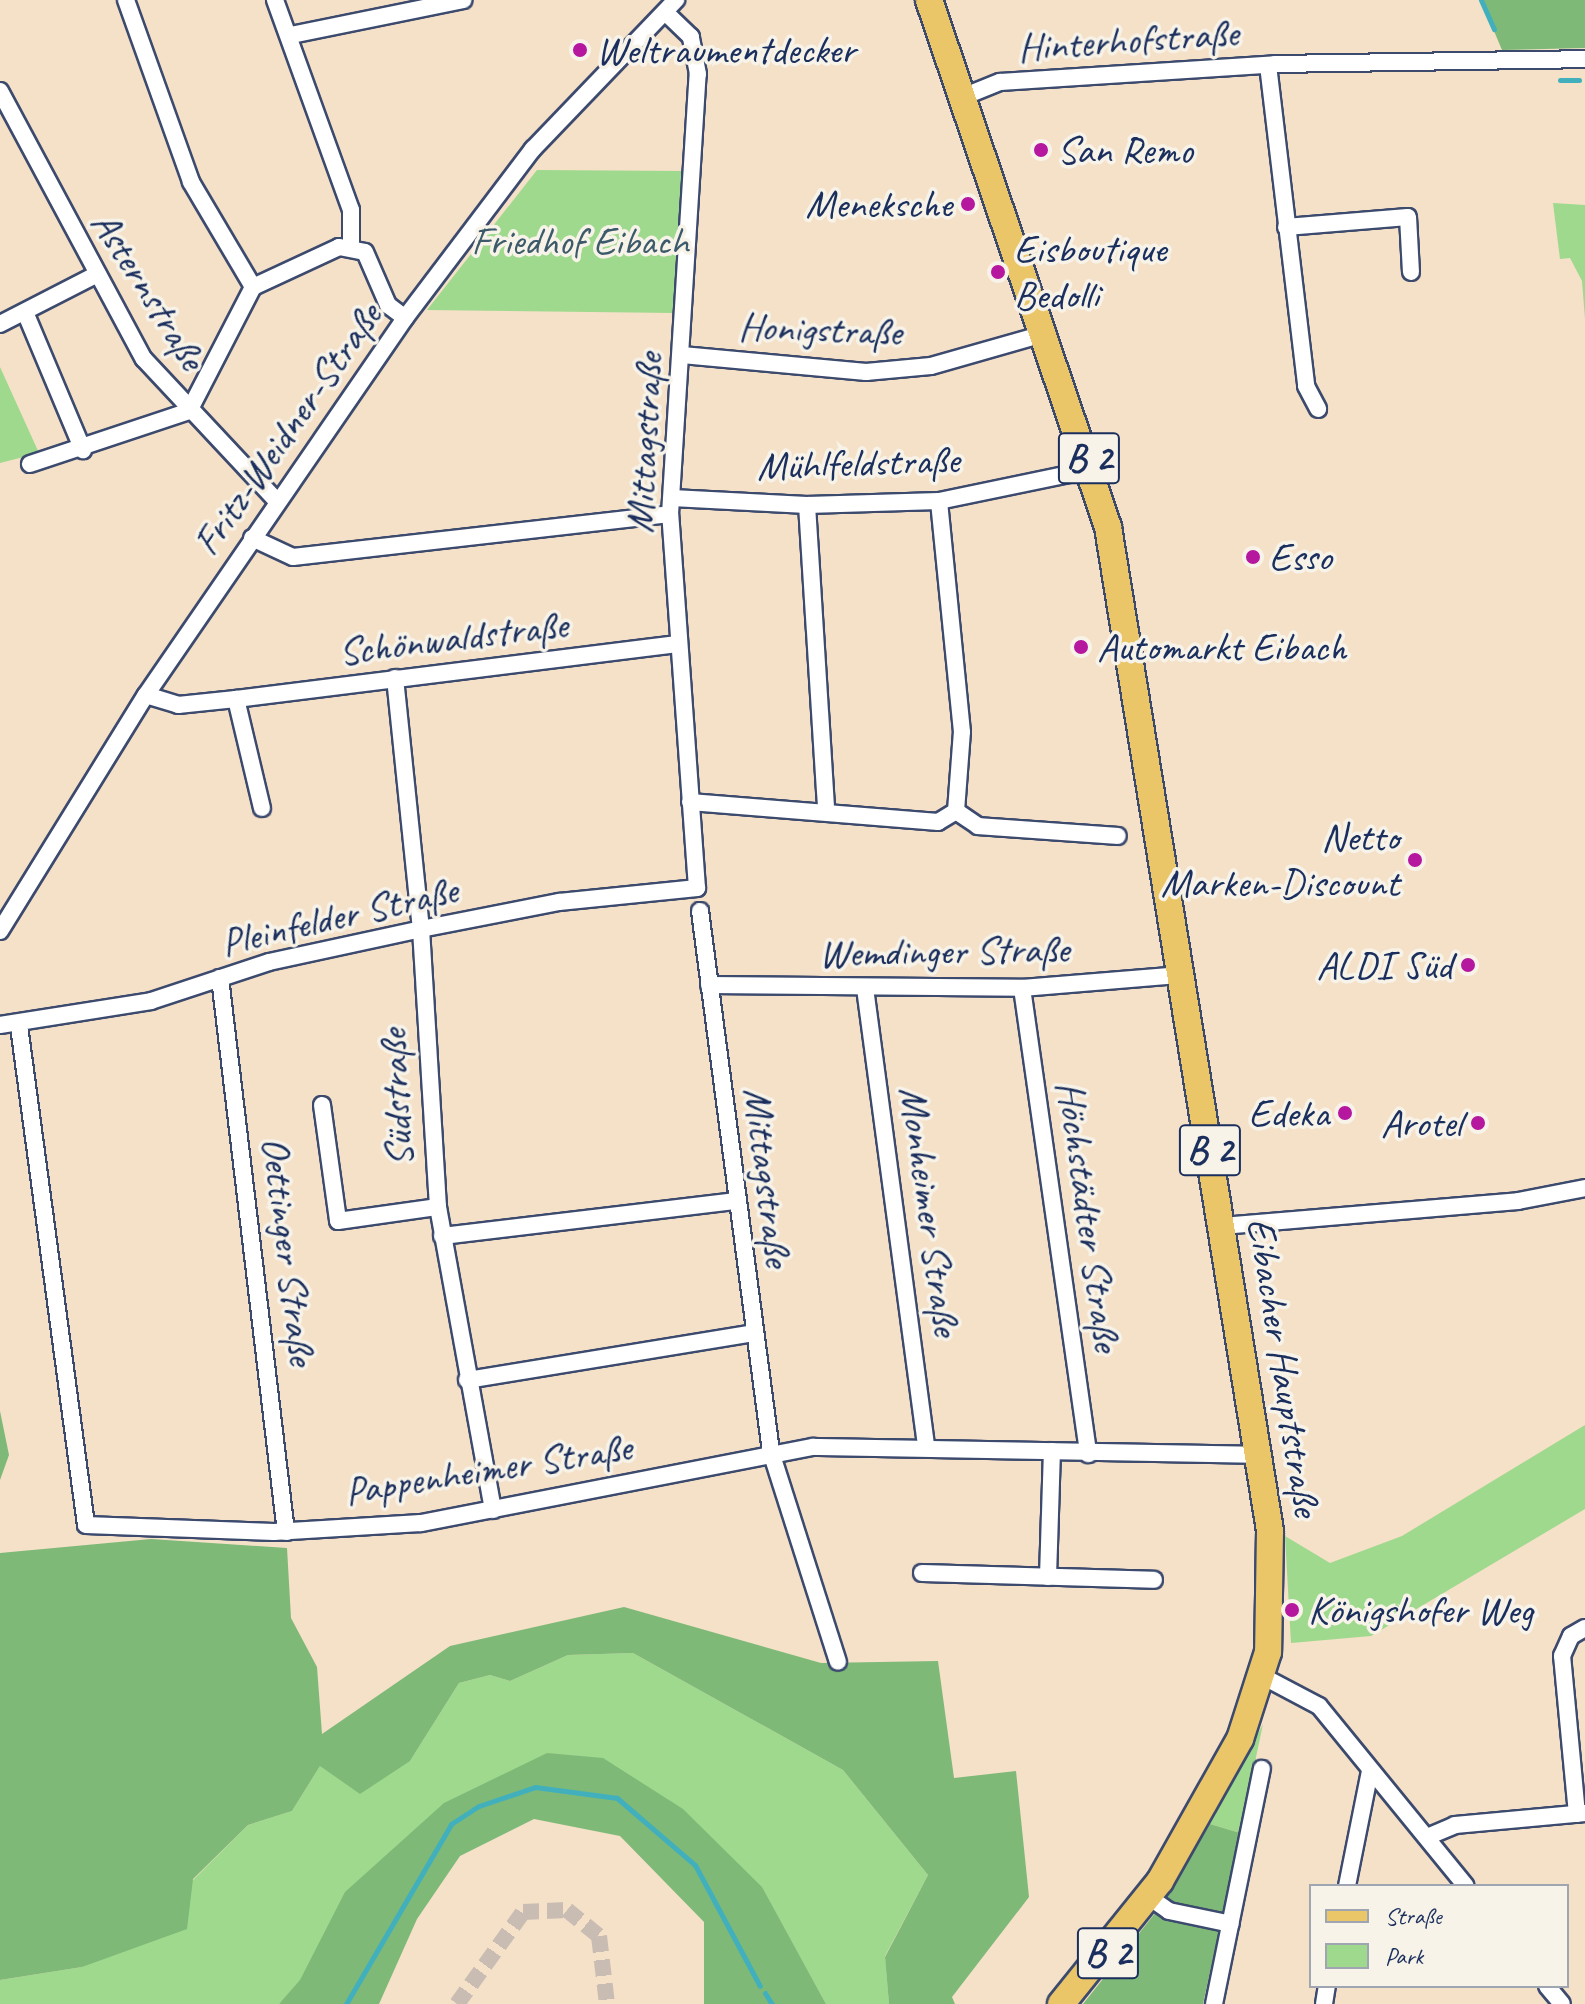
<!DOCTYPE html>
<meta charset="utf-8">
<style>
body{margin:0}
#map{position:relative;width:1585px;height:2004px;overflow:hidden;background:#f5e0c8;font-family:Caveat,sans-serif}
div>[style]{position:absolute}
.green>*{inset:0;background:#9ed98d}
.forest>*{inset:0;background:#7eb978}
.stream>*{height:5px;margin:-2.5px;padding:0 2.5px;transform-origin:2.5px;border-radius:2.5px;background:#41b0bc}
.minor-tunnel>*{height:16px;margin-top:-8px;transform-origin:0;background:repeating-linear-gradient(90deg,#c9bdb3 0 16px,transparent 0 24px)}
.roads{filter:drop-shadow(2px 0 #3c4a6e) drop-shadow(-2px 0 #3c4a6e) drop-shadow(0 2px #3c4a6e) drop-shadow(0 -2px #3c4a6e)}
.minor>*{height:16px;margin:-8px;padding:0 8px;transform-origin:8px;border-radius:8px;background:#fff}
.primary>*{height:26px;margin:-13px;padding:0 13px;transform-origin:13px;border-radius:13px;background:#ebc669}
.dots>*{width:22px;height:22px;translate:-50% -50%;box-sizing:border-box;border:4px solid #f7f3e8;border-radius:50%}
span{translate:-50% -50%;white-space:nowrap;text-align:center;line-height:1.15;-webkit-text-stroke:7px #f7f3e8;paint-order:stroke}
.shield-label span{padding:2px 6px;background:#f7f3e8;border:2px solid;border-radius:6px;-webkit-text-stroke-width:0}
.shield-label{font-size:38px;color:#1b2f5e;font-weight:700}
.street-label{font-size:40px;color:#1b2f5e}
.poi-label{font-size:40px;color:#1b2f5e}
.left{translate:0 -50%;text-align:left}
.right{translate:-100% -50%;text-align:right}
.park-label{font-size:40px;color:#3c5a6a}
.legend{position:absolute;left:1309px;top:1884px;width:260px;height:104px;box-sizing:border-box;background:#f7f3e8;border:2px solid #9fa5b1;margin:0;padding:10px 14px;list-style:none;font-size:24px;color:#1b2f5e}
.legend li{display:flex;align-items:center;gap:16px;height:40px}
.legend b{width:40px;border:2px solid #9fa5b1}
</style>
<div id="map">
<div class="green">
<div style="clip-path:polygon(537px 170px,682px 171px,674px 313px,427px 310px)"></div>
<div style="clip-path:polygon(1553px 203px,1585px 205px,1585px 319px,1582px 281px,1570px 258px,1560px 259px)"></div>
<div style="clip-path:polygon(0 367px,39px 453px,0 463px)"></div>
<div style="clip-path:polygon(1585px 1425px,1585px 1509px,1371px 1636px,1291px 1643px,1285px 1536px,1330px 1563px,1402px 1536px)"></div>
<div style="clip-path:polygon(633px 1653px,843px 1770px,928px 1875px,885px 1956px,889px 2004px,826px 2004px,762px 1888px,547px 1753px,279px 2004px,0 2004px,0 1980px,82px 1967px,193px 1880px,248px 1825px,292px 1811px,320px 1766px,410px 1761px,459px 1683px,490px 1675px,510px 1681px,568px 1655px)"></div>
<div style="clip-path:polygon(1263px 1724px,1240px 1833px,1210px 1824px)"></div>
</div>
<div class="forest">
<div style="clip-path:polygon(1481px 0,1585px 0,1585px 48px,1502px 50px)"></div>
<div style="clip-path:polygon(0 1411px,9px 1455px,0 1480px)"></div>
<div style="clip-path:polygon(151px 1539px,287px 1548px,291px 1618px,317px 1667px,322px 1734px,450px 1646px,624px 1607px,821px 1663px,938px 1661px,954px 1778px,1016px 1771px,1029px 1897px,952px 1997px,955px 2004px,889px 2004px,885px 1957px,928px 1875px,843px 1770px,633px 1653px,568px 1655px,510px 1681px,490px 1675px,459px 1683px,410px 1761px,360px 1794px,320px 1766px,292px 1811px,248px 1825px,193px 1879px,187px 1929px,82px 1967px,0 1980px,0 1553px)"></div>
<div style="clip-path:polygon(547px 1753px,603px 1758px,683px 1809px,762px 1887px,826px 2004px,704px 2004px,704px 1922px,620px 1836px,534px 1819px,460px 1856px,417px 1919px,379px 2004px,279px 2004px,300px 1980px,345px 1892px,444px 1803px)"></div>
<div style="clip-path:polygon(1210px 1824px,1240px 1833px,1203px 2004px,1083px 2004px,1156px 1912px)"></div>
</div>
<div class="stream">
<div style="left:1481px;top:0;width:32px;rotate:66deg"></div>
<div style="left:1560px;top:80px;width:19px"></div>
<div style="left:765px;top:1993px;width:13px;rotate:58deg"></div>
<div style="left:346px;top:2004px;width:208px;rotate:-59.7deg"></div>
<div style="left:451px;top:1824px;width:33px;rotate:-33deg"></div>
<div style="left:479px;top:1806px;width:59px;rotate:-18.7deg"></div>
<div style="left:535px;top:1787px;width:83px;rotate:7.6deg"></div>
<div style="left:617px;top:1798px;width:103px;rotate:40.7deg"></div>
<div style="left:695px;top:1865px;width:137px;rotate:61.8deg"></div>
</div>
<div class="minor-tunnel">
<div style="left:457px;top:2004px;width:113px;rotate:-54.3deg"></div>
<div style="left:523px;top:1912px;width:44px;rotate:-2.6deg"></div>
<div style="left:567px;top:1910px;width:41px;rotate:39.1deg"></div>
<div style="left:599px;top:1936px;width:68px;rotate:83.3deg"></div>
</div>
<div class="roads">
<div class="minor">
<div style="left:126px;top:0;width:193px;rotate:70.3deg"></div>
<div style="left:191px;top:182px;width:122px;rotate:59.4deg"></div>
<div style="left:275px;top:0;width:223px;rotate:70.1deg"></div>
<div style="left:351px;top:210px;width:36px;rotate:90deg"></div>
<div style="left:291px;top:35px;width:176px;rotate:-11.5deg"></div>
<div style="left:1268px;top:65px;width:323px;rotate:83.2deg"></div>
<div style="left:1306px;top:386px;width:26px;rotate:62deg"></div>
<div style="left:0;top:91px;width:304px;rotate:61.8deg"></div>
<div style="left:144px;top:359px;width:193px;rotate:46.9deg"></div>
<div style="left:965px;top:96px;width:38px;rotate:-22deg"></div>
<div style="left:1000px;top:82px;width:276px;rotate:-3.7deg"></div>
<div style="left:1275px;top:64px;width:310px;rotate:-0.9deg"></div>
<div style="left:1286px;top:227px;width:122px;rotate:-4.7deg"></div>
<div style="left:1408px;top:217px;width:55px;rotate:86.9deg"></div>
<div style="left:25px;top:312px;width:150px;rotate:67.2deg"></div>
<div style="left:0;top:324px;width:106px;rotate:-27.1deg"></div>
<div style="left:682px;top:355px;width:185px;rotate:5.3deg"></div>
<div style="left:866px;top:372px;width:65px;rotate:-5.3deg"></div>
<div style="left:931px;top:366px;width:121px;rotate:-15.9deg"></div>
<div style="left:30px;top:464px;width:168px;rotate:-18.4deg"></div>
<div style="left:189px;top:411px;width:140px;rotate:-62.7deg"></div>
<div style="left:253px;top:287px;width:95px;rotate:-24.9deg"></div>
<div style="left:339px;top:247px;width:26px;rotate:11deg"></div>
<div style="left:365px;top:252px;width:58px;rotate:66.5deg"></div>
<div style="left:388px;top:305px;width:21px;rotate:37deg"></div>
<div style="left:672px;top:498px;width:135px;rotate:3deg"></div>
<div style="left:807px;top:505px;width:132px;rotate:-1.7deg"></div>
<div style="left:939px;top:501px;width:157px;rotate:-11.7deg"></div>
<div style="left:807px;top:505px;width:307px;rotate:86.4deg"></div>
<div style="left:252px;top:538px;width:45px;rotate:24.9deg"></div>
<div style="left:293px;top:557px;width:379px;rotate:-6.5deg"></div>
<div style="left:395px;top:678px;width:252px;rotate:84.1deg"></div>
<div style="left:421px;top:929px;width:279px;rotate:86.5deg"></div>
<div style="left:438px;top:1207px;width:308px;rotate:79.7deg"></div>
<div style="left:146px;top:695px;width:34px;rotate:17deg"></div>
<div style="left:178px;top:705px;width:58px;rotate:-5.9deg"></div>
<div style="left:236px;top:699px;width:445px;rotate:-7.1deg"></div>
<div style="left:236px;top:699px;width:112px;rotate:76.6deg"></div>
<div style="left:690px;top:802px;width:249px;rotate:4.6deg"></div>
<div style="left:938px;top:822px;width:21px;rotate:-31deg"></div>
<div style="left:956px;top:811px;width:79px;rotate:-85.7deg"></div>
<div style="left:962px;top:732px;width:232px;rotate:-95.7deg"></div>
<div style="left:956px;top:811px;width:27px;rotate:34deg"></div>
<div style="left:978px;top:826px;width:140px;rotate:4.1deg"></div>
<div style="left:700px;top:911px;width:546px;rotate:82.52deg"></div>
<div style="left:771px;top:1452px;width:220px;rotate:72.3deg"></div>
<div style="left:0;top:931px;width:278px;rotate:-58.3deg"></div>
<div style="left:146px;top:695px;width:457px;rotate:-55.5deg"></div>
<div style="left:405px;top:318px;width:212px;rotate:-52.9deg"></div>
<div style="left:533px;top:149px;width:207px;rotate:-46.2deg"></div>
<div style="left:220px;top:978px;width:558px;rotate:83.21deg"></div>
<div style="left:709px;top:985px;width:313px;rotate:0.5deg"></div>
<div style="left:1022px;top:988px;width:160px;rotate:-4.7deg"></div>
<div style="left:865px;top:988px;width:460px;rotate:82.4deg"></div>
<div style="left:1022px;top:988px;width:471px;rotate:81.9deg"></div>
<div style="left:0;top:1025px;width:153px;rotate:-9deg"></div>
<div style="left:151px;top:1001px;width:124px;rotate:-18.3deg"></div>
<div style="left:269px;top:962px;width:156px;rotate:-12.2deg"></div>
<div style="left:421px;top:929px;width:141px;rotate:-11.1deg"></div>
<div style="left:559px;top:902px;width:139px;rotate:-5.8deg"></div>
<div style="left:697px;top:888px;width:375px;rotate:-94.1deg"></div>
<div style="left:670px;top:514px;width:441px;rotate:-86.4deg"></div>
<div style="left:698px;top:74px;width:38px;rotate:-101deg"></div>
<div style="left:691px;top:37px;width:35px;rotate:-136deg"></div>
<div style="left:19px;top:1026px;width:503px;rotate:82.35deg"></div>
<div style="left:86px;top:1525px;width:188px;rotate:2.1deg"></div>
<div style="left:274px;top:1532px;width:147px;rotate:-3.5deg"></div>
<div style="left:421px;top:1523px;width:399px;rotate:-11deg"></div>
<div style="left:813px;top:1447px;width:446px;rotate:1deg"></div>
<div style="left:322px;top:1105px;width:117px;rotate:82.1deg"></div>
<div style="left:338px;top:1221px;width:101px;rotate:-8deg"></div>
<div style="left:1222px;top:1226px;width:297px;rotate:-4.8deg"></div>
<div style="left:1518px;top:1201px;width:68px;rotate:-11deg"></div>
<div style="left:442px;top:1236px;width:297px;rotate:-6.8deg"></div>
<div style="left:467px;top:1380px;width:290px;rotate:-9.3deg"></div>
<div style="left:922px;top:1573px;width:232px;rotate:1.7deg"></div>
<div style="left:1048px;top:1577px;width:126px;rotate:-88.2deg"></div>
<div style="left:1262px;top:1676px;width:64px;rotate:27.8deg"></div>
<div style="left:1319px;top:1706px;width:232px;rotate:50.8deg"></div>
<div style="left:1577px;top:1814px;width:159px;rotate:-95.4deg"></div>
<div style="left:1562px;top:1656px;width:22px;rotate:-66deg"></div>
<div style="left:1571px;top:1636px;width:16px;rotate:-30deg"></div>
<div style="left:1427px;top:1837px;width:30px;rotate:-23deg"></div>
<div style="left:1455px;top:1825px;width:131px;rotate:-5.3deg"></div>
<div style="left:1347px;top:1886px;width:117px;rotate:-78.7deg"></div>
<div style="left:1149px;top:1897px;width:24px;rotate:35deg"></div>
<div style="left:1169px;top:1911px;width:63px;rotate:11.8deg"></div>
<div style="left:1547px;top:1986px;width:23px;rotate:50deg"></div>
<div style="left:1214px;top:2004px;width:240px;rotate:-78.5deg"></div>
<div style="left:1324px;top:2004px;width:18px;rotate:-81deg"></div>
</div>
<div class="primary">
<div style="left:929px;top:0;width:557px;rotate:71.24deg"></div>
<div style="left:1108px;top:527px;width:1017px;rotate:80.83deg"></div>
<div style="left:1270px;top:1531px;width:121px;rotate:90.9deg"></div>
<div style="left:1268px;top:1652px;width:91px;rotate:107.8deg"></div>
<div style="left:1240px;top:1739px;width:163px;rotate:119.4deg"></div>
<div style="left:1160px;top:1881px;width:158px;rotate:128.8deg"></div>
</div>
</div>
<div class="dots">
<div style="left:580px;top:50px;background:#b5179e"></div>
<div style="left:1041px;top:150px;background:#b5179e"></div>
<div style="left:968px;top:204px;background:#b5179e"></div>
<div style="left:998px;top:272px;background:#b5179e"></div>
<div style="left:1253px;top:557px;background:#b5179e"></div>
<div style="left:1081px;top:647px;background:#b5179e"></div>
<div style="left:1415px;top:860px;background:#b5179e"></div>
<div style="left:1468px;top:965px;background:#b5179e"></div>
<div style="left:1345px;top:1113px;background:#b5179e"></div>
<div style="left:1478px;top:1123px;background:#b5179e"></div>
<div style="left:1292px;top:1610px;background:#b5179e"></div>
</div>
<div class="shield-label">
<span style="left:1089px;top:458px">B 2</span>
<span style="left:1210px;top:1150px">B 2</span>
<span style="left:1108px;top:1953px">B 2</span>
</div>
<div class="street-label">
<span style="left:1128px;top:40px;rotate:-4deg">Hinterhofstraße</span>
<span style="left:149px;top:290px;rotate:58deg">Asternstraße</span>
<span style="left:820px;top:329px;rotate:2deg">Honigstraße</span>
<span style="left:287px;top:429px;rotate:-55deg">Fritz-Weidner-Straße</span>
<span style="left:644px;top:443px;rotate:-87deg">Mittagstraße</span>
<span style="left:858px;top:463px;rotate:-2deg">Mühlfeldstraße</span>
<span style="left:453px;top:638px;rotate:-7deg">Schönwaldstraße</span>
<span style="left:339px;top:916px;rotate:-13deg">Pleinfelder Straße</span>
<span style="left:944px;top:951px;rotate:-1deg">Wemdinger Straße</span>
<span style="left:396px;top:1098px;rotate:-93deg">Südstraße</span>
<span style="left:768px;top:1177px;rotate:83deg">Mittagstraße</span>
<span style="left:930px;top:1211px;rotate:82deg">Monheimer Straße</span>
<span style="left:1089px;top:1216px;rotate:82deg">Höchstädter Straße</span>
<span style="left:289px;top:1251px;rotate:83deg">Oettinger Straße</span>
<span style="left:1284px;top:1367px;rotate:81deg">Eibacher Hauptstraße</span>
<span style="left:488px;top:1469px;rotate:-9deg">Pappenheimer Straße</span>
</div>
<div class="poi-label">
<span class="left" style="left:596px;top:50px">Weltraumentdecker</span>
<span class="left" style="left:1057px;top:150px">San Remo</span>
<span class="right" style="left:952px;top:204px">Meneksche</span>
<span class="left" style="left:1014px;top:272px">Eisboutique<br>Bedolli</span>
<span class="left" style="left:1269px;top:557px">Esso</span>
<span class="left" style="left:1097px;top:647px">Automarkt Eibach</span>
<span class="right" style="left:1399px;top:860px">Netto<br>Marken-Discount</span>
<span class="right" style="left:1452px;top:965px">ALDI Süd</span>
<span class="right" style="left:1329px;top:1113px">Edeka</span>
<span class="right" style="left:1462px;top:1123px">Arotel</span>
<span class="left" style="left:1308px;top:1610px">Königshofer Weg</span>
</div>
<div class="park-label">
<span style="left:580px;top:241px">Friedhof Eibach</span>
</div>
<ul class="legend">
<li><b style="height:10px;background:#ebc669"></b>Straße</li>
<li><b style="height:22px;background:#9ed98d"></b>Park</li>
</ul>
</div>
